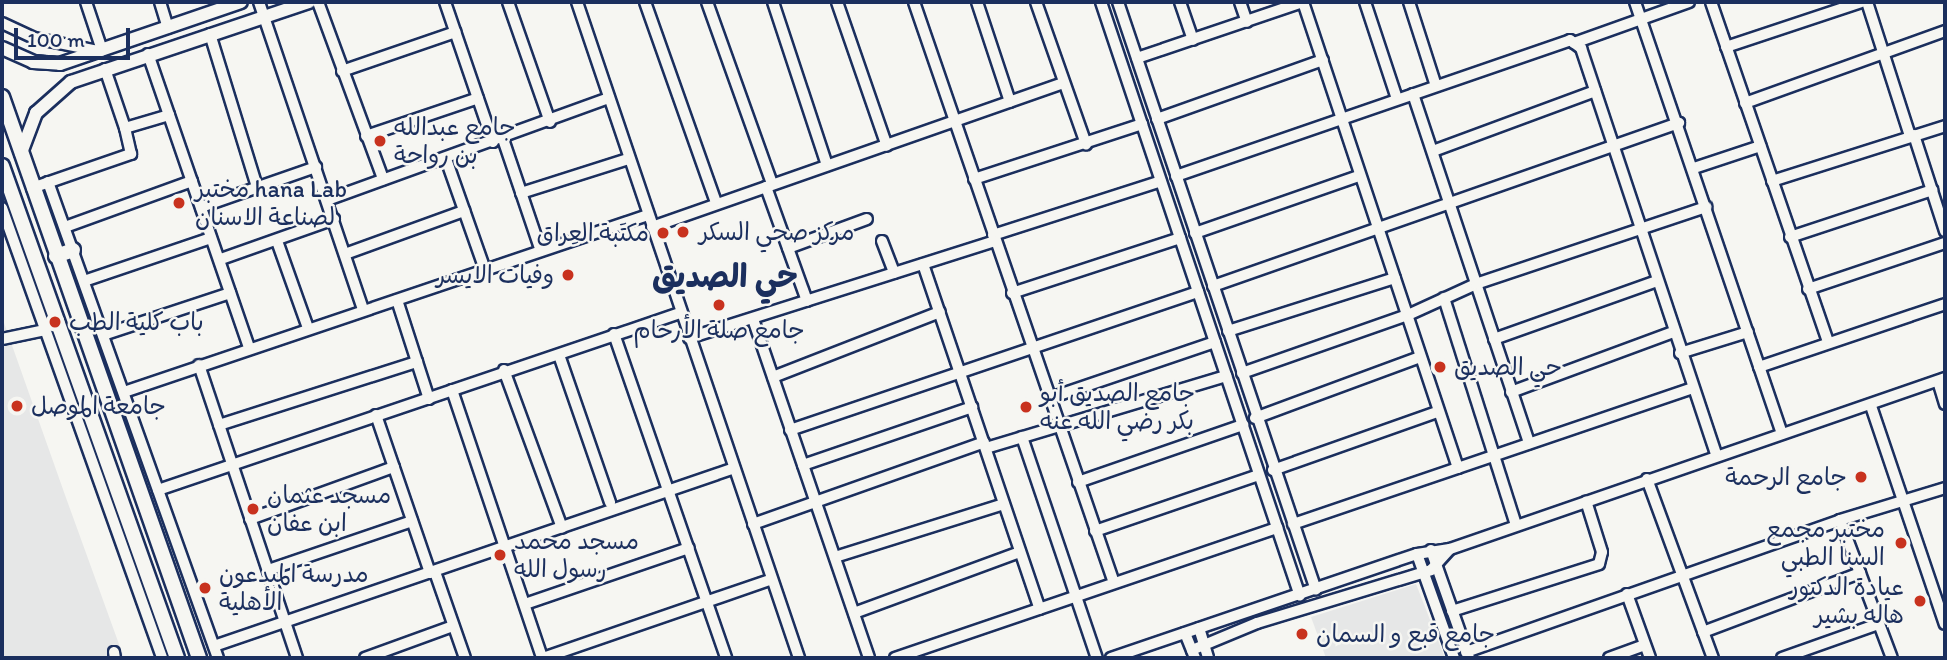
<!DOCTYPE html>
<meta charset="utf-8">
<style>
body{margin:0}
#map{position:relative;width:1947px;height:660px;overflow:hidden;background:#f6f6f2;font-family:Itim,"Playpen Sans Arabic",sans-serif}
div>[style]{position:absolute}
.built>*{inset:0;background:#e6e7e7}
.roads{filter:drop-shadow(2px 0 #1b2f5e) drop-shadow(-2px 0 #1b2f5e) drop-shadow(0 2px #1b2f5e) drop-shadow(0 -2px #1b2f5e)}
.minor>*{height:10px;margin:-5px;padding:0 5px;transform-origin:5px;border-radius:5px;background:#f6f6f2}
.major>*{height:12px;margin:-6px;padding:0 6px;transform-origin:6px;border-radius:6px;background:#f6f6f2}
.highway>*{height:14px;margin:-7px;padding:0 7px;transform-origin:7px;border-radius:7px;background:#f6f6f2}
.dots>*{width:19px;height:19px;translate:-50% -50%;box-sizing:border-box;border:4px solid #f6f6f2;border-radius:50%}
span{translate:-50% -50%;white-space:nowrap;text-align:center;line-height:1.15;-webkit-text-stroke:5px #f6f6f2;paint-order:stroke}
.poi-label{font-size:24px;color:#1b2f5e}
.left{translate:0 -50%;text-align:left}
.right{translate:-100% -50%;text-align:right}
.district-label{font-size:32px;color:#1b2f5e;font-weight:700}
.frame{position:absolute;inset:0;border:4px solid #1b2f5e;pointer-events:none}
.scale{position:absolute;left:14px;top:28px;width:116px;height:32px;box-sizing:border-box;border:4px solid #1b2f5e;border-top:0;padding-left:9px;font-size:21px;line-height:24px;white-space:nowrap;color:#1b2f5e;-webkit-text-stroke:5px #f6f6f2;paint-order:stroke}
</style>
<div id="map">
<div class="built">
<div style="clip-path:polygon(2px 317px,65px 495px,124px 658px,2px 658px)"></div>
<div style="clip-path:polygon(1416px 584px,1445px 658px,1326px 658px,1311px 617px)"></div>
</div>
<div class="roads">
<div class="minor">
<div style="left:86px;top:2px;width:51px;rotate:71.6deg"></div>
<div style="left:160px;top:2px;width:27px;rotate:73deg"></div>
<div style="left:259px;top:2px;width:325px;rotate:71.3deg"></div>
<div style="left:318px;top:2px;width:189px;rotate:69.8deg"></div>
<div style="left:445px;top:2px;width:148px;rotate:71.1deg"></div>
<div style="left:508px;top:2px;width:127px;rotate:70.7deg"></div>
<div style="left:577px;top:2px;width:693px;rotate:71.3deg"></div>
<div style="left:645px;top:2px;width:213px;rotate:70.5deg"></div>
<div style="left:707px;top:2px;width:193px;rotate:70.3deg"></div>
<div style="left:773px;top:2px;width:172px;rotate:71.7deg"></div>
<div style="left:837px;top:2px;width:152px;rotate:70.9deg"></div>
<div style="left:914px;top:2px;width:614px;rotate:71deg"></div>
<div style="left:977px;top:2px;width:105px;rotate:71.7deg"></div>
<div style="left:1036px;top:2px;width:151px;rotate:70.6deg"></div>
<div style="left:1101px;top:2px;width:626px;rotate:71.48deg"></div>
<div style="left:1118px;top:2px;width:620px;rotate:71.39deg"></div>
<div style="left:1180px;top:2px;width:40px;rotate:71.1deg"></div>
<div style="left:1240px;top:2px;width:21px;rotate:71deg"></div>
<div style="left:1303px;top:2px;width:491px;rotate:71.6deg"></div>
<div style="left:1365px;top:2px;width:102px;rotate:71.7deg"></div>
<div style="left:1409px;top:2px;width:88px;rotate:72.2deg"></div>
<div style="left:1635px;top:2px;width:456px;rotate:71.2deg"></div>
<div style="left:1711px;top:2px;width:360px;rotate:71deg"></div>
<div style="left:1867px;top:2px;width:141px;rotate:72.2deg"></div>
<div style="left:2px;top:23px;width:35px;rotate:25deg"></div>
<div style="left:34px;top:38px;width:65px;rotate:11.5deg"></div>
<div style="left:210px;top:34px;width:160px;rotate:72.9deg"></div>
<div style="left:1574px;top:43px;width:122px;rotate:-19.6deg"></div>
<div style="left:1726px;top:47px;width:142px;rotate:-18.4deg"></div>
<div style="left:148px;top:54px;width:311px;rotate:71deg"></div>
<div style="left:1137px;top:58px;width:174px;rotate:-18.7deg"></div>
<div style="left:105px;top:69px;width:62px;rotate:71.3deg"></div>
<div style="left:342px;top:71px;width:120px;rotate:-19deg"></div>
<div style="left:1413px;top:94px;width:368px;rotate:71.6deg"></div>
<div style="left:1745px;top:103px;width:213px;rotate:-19.8deg"></div>
<div style="left:1157px;top:119px;width:176px;rotate:-19.6deg"></div>
<div style="left:1914px;top:135px;width:101px;rotate:72.1deg"></div>
<div style="left:366px;top:136px;width:118px;rotate:-18.7deg"></div>
<div style="left:503px;top:139px;width:118px;rotate:71.3deg"></div>
<div style="left:1433px;top:151px;width:173px;rotate:-20.3deg"></div>
<div style="left:446px;top:159px;width:118px;rotate:70.6deg"></div>
<div style="left:1694px;top:168px;width:70px;rotate:-18.4deg"></div>
<div style="left:1176px;top:176px;width:417px;rotate:-19deg"></div>
<div style="left:1570px;top:40px;width:14px;rotate:36deg"></div>
<div style="left:1581px;top:48px;width:429px;rotate:71.6deg"></div>
<div style="left:974px;top:179px;width:177px;rotate:-18.1deg"></div>
<div style="left:1772px;top:181px;width:182px;rotate:-17.6deg"></div>
<div style="left:48px;top:182px;width:505px;rotate:70.35deg"></div>
<div style="left:766px;top:187px;width:121px;rotate:70.2deg"></div>
<div style="left:32px;top:188px;width:105px;rotate:-19deg"></div>
<div style="left:131px;top:154px;width:27px;rotate:-103deg"></div>
<div style="left:125px;top:128px;width:46px;rotate:-16.5deg"></div>
<div style="left:521px;top:193px;width:112px;rotate:-17.6deg"></div>
<div style="left:327px;top:200px;width:300px;rotate:-19.9deg"></div>
<div style="left:201px;top:207px;width:122px;rotate:-19.2deg"></div>
<div style="left:2px;top:208px;width:478px;rotate:70.4deg"></div>
<div style="left:65px;top:227px;width:135px;rotate:-19.9deg"></div>
<div style="left:652px;top:227px;width:435px;rotate:-19.3deg"></div>
<div style="left:1195px;top:233px;width:174px;rotate:-19.2deg"></div>
<div style="left:993px;top:235px;width:176px;rotate:-17.8deg"></div>
<div style="left:1790px;top:237px;width:150px;rotate:-18.3deg"></div>
<div style="left:277px;top:241px;width:92px;rotate:70.4deg"></div>
<div style="left:882px;top:241px;width:34px;rotate:69deg"></div>
<div style="left:788px;top:248px;width:84px;rotate:-20.2deg"></div>
<div style="left:345px;top:254px;width:127px;rotate:-19.9deg"></div>
<div style="left:221px;top:259px;width:120px;rotate:-19.5deg"></div>
<div style="left:923px;top:264px;width:364px;rotate:71.3deg"></div>
<div style="left:84px;top:281px;width:134px;rotate:-18.7deg"></div>
<div style="left:1213px;top:286px;width:494px;rotate:-19.3deg"></div>
<div style="left:1808px;top:289px;width:145px;rotate:-18.6deg"></div>
<div style="left:1012px;top:293px;width:177px;rotate:-18.1deg"></div>
<div style="left:1444px;top:298px;width:238px;rotate:72.4deg"></div>
<div style="left:397px;top:300px;width:104px;rotate:72.1deg"></div>
<div style="left:753px;top:319px;width:358px;rotate:71.1deg"></div>
<div style="left:1228px;top:331px;width:175px;rotate:-17.6deg"></div>
<div style="left:614px;top:334px;width:343px;rotate:70.9deg"></div>
<div style="left:103px;top:335px;width:134px;rotate:-18.3deg"></div>
<div style="left:689px;top:338px;width:321px;rotate:-17.6deg"></div>
<div style="left:2px;top:339px;width:44px;rotate:-11.8deg"></div>
<div style="left:1494px;top:339px;width:173px;rotate:-19.6deg"></div>
<div style="left:1680px;top:353px;width:71px;rotate:-17.2deg"></div>
<div style="left:559px;top:355px;width:156px;rotate:70.9deg"></div>
<div style="left:199px;top:365px;width:309px;rotate:71.5deg"></div>
<div style="left:1759px;top:367px;width:196px;rotate:-18.7deg"></div>
<div style="left:504px;top:370px;width:168px;rotate:69.8deg"></div>
<div style="left:1242px;top:373px;width:176px;rotate:-19.3deg"></div>
<div style="left:1408px;top:315px;width:75px;rotate:-24.5deg"></div>
<div style="left:1476px;top:284px;width:243px;rotate:-18.5deg"></div>
<div style="left:773px;top:377px;width:179px;rotate:-21.3deg"></div>
<div style="left:1938px;top:381px;width:24px;rotate:73deg"></div>
<div style="left:452px;top:390px;width:283px;rotate:71.4deg"></div>
<div style="left:124px;top:392px;width:553px;rotate:-18.66deg"></div>
<div style="left:1511px;top:392px;width:173px;rotate:-20.3deg"></div>
<div style="left:1053px;top:397px;width:171px;rotate:-18.8deg"></div>
<div style="left:1871px;top:406px;width:230px;rotate:71.3deg"></div>
<div style="left:376px;top:415px;width:167px;rotate:71.1deg"></div>
<div style="left:1255px;top:418px;width:176px;rotate:-20.3deg"></div>
<div style="left:219px;top:425px;width:208px;rotate:-17.7deg"></div>
<div style="left:790px;top:430px;width:431px;rotate:-18.7deg"></div>
<div style="left:1022px;top:437px;width:233px;rotate:71.3deg"></div>
<div style="left:986px;top:448px;width:251px;rotate:-16.7deg"></div>
<div style="left:803px;top:465px;width:179px;rotate:-18.9deg"></div>
<div style="left:1273px;top:470px;width:174px;rotate:-19.5deg"></div>
<div style="left:1647px;top:479px;width:191px;rotate:69.8deg"></div>
<div style="left:1078px;top:482px;width:175px;rotate:-19.1deg"></div>
<div style="left:158px;top:490px;width:551px;rotate:-18.73deg"></div>
<div style="left:250px;top:519px;width:153px;rotate:-19.9deg"></div>
<div style="left:1840px;top:520px;width:147px;rotate:69.4deg"></div>
<div style="left:753px;top:524px;width:245px;rotate:-19.5deg"></div>
<div style="left:1293px;top:524px;width:422px;rotate:-18.8deg"></div>
<div style="left:1095px;top:531px;width:173px;rotate:-18.9deg"></div>
<div style="left:1431px;top:550px;width:114px;rotate:70.6deg"></div>
<div style="left:1417px;top:554px;width:110px;rotate:70.4deg"></div>
<div style="left:835px;top:557px;width:177px;rotate:-17.4deg"></div>
<div style="left:268px;top:570px;width:152px;rotate:-18.8deg"></div>
<div style="left:435px;top:572px;width:91px;rotate:70.8deg"></div>
<div style="left:1627px;top:594px;width:68px;rotate:70.2deg"></div>
<div style="left:525px;top:604px;width:173px;rotate:-18.9deg"></div>
<div style="left:1452px;top:611px;width:154px;rotate:-17.7deg"></div>
<div style="left:1599px;top:564px;width:12px;rotate:-76deg"></div>
<div style="left:1602px;top:552px;width:53px;rotate:-107.4deg"></div>
<div style="left:854px;top:613px;width:177px;rotate:-20.2deg"></div>
<div style="left:1199px;top:628px;width:31px;rotate:73deg"></div>
<div style="left:1703px;top:632px;width:168px;rotate:-20.6deg"></div>
<div style="left:1185px;top:633px;width:27px;rotate:68deg"></div>
<div style="left:214px;top:646px;width:547px;rotate:-18.87deg"></div>
<div style="left:1192px;top:650px;width:70px;rotate:-22.6deg"></div>
<div style="left:1257px;top:623px;width:182px;rotate:-16.9deg"></div>
<div style="left:1431px;top:570px;width:28px;rotate:-48deg"></div>
<div style="left:114px;top:652px;width:6px;rotate:81deg"></div>
<div style="left:1466px;top:652px;width:397px;rotate:-19.4deg"></div>
<div style="left:1840px;top:520px;width:110px;rotate:-16.9deg"></div>
<div style="left:365px;top:658px;width:94px;rotate:-20deg"></div>
<div style="left:543px;top:658px;width:240px;rotate:-19deg"></div>
<div style="left:895px;top:658px;width:404px;rotate:-18.8deg"></div>
<div style="left:1111px;top:658px;width:323px;rotate:-18.8deg"></div>
<div style="left:1417px;top:554px;width:33px;rotate:-9deg"></div>
<div style="left:1450px;top:549px;width:524px;rotate:-19.06deg"></div>
<div style="left:1609px;top:658px;width:38px;rotate:-20deg"></div>
<div style="left:1782px;top:658px;width:102px;rotate:-19.5deg"></div>
</div>
<div class="major">
<div style="left:2px;top:48px;width:34px;rotate:24deg"></div>
<div style="left:33px;top:62px;width:27px;rotate:4deg"></div>
<div style="left:60px;top:64px;width:191px;rotate:-18.9deg"></div>
<div style="left:21px;top:153px;width:43px;rotate:-69.4deg"></div>
<div style="left:36px;top:113px;width:47px;rotate:-41.5deg"></div>
<div style="left:71px;top:82px;width:251px;rotate:-18.6deg"></div>
</div>
<div class="highway">
<div style="left:2px;top:97px;width:595px;rotate:70.65deg"></div>
<div style="left:2px;top:166px;width:522px;rotate:70.42deg"></div>
<div style="left:56px;top:256px;width:18px;rotate:-19deg"></div>
</div>
</div>
<div class="dots">
<div style="left:380px;top:141px;background:#c8321e"></div>
<div style="left:179px;top:203px;background:#c8321e"></div>
<div style="left:683px;top:232px;background:#c8321e"></div>
<div style="left:663px;top:233px;background:#c8321e"></div>
<div style="left:568px;top:275px;background:#c8321e"></div>
<div style="left:719px;top:305px;background:#c8321e"></div>
<div style="left:55px;top:322px;background:#c8321e"></div>
<div style="left:1440px;top:367px;background:#c8321e"></div>
<div style="left:17px;top:406px;background:#c8321e"></div>
<div style="left:1026px;top:407px;background:#c8321e"></div>
<div style="left:1861px;top:477px;background:#c8321e"></div>
<div style="left:253px;top:509px;background:#c8321e"></div>
<div style="left:1901px;top:543px;background:#c8321e"></div>
<div style="left:500px;top:555px;background:#c8321e"></div>
<div style="left:205px;top:588px;background:#c8321e"></div>
<div style="left:1920px;top:601px;background:#c8321e"></div>
<div style="left:1302px;top:634px;background:#c8321e"></div>
</div>
<div class="poi-label">
<span class="left" style="left:394px;top:141px">جامع عبدالله<br>بن رواحة</span>
<span class="left" style="left:195px;top:203px">مختبر hana Lab<br>لصناعة الاسنان</span>
<span class="left" style="left:699px;top:232px">مركز صحي السكر</span>
<span class="right" style="left:649px;top:233px">مكتَبة العِراق</span>
<span class="right" style="left:554px;top:275px">وفيات الايسر</span>
<span class="left" style="left:69px;top:322px">باب كلية الطب</span>
<span style="left:719px;top:330px">جامع صلة الأرحام</span>
<span class="left" style="left:1454px;top:367px">حي الصديق</span>
<span class="left" style="left:1040px;top:407px">جامع الصديق أبو<br>بكر رضي الله عنه</span>
<span class="left" style="left:31px;top:406px">جامعة الموصل</span>
<span class="right" style="left:1847px;top:477px">جامع الرحمة</span>
<span class="left" style="left:267px;top:509px">مسجد عثمان<br>ابن عفان</span>
<span class="right" style="left:1885px;top:543px">مختبر مجمع<br>السنا الطبي</span>
<span class="left" style="left:514px;top:555px">مسجد محمد<br>رسول الله</span>
<span class="left" style="left:219px;top:588px">مدرسة المبدعون<br>الأهلية</span>
<span class="right" style="left:1904px;top:601px">عيادة الدكتور<br>هاله بشير</span>
<span class="left" style="left:1316px;top:634px">جامع قبع و السمان</span>
</div>
<div class="district-label">
<span style="left:725px;top:276px">حي الصديق</span>
</div>
<div class="frame"></div>
<div class="scale">100 m</div>
</div>
